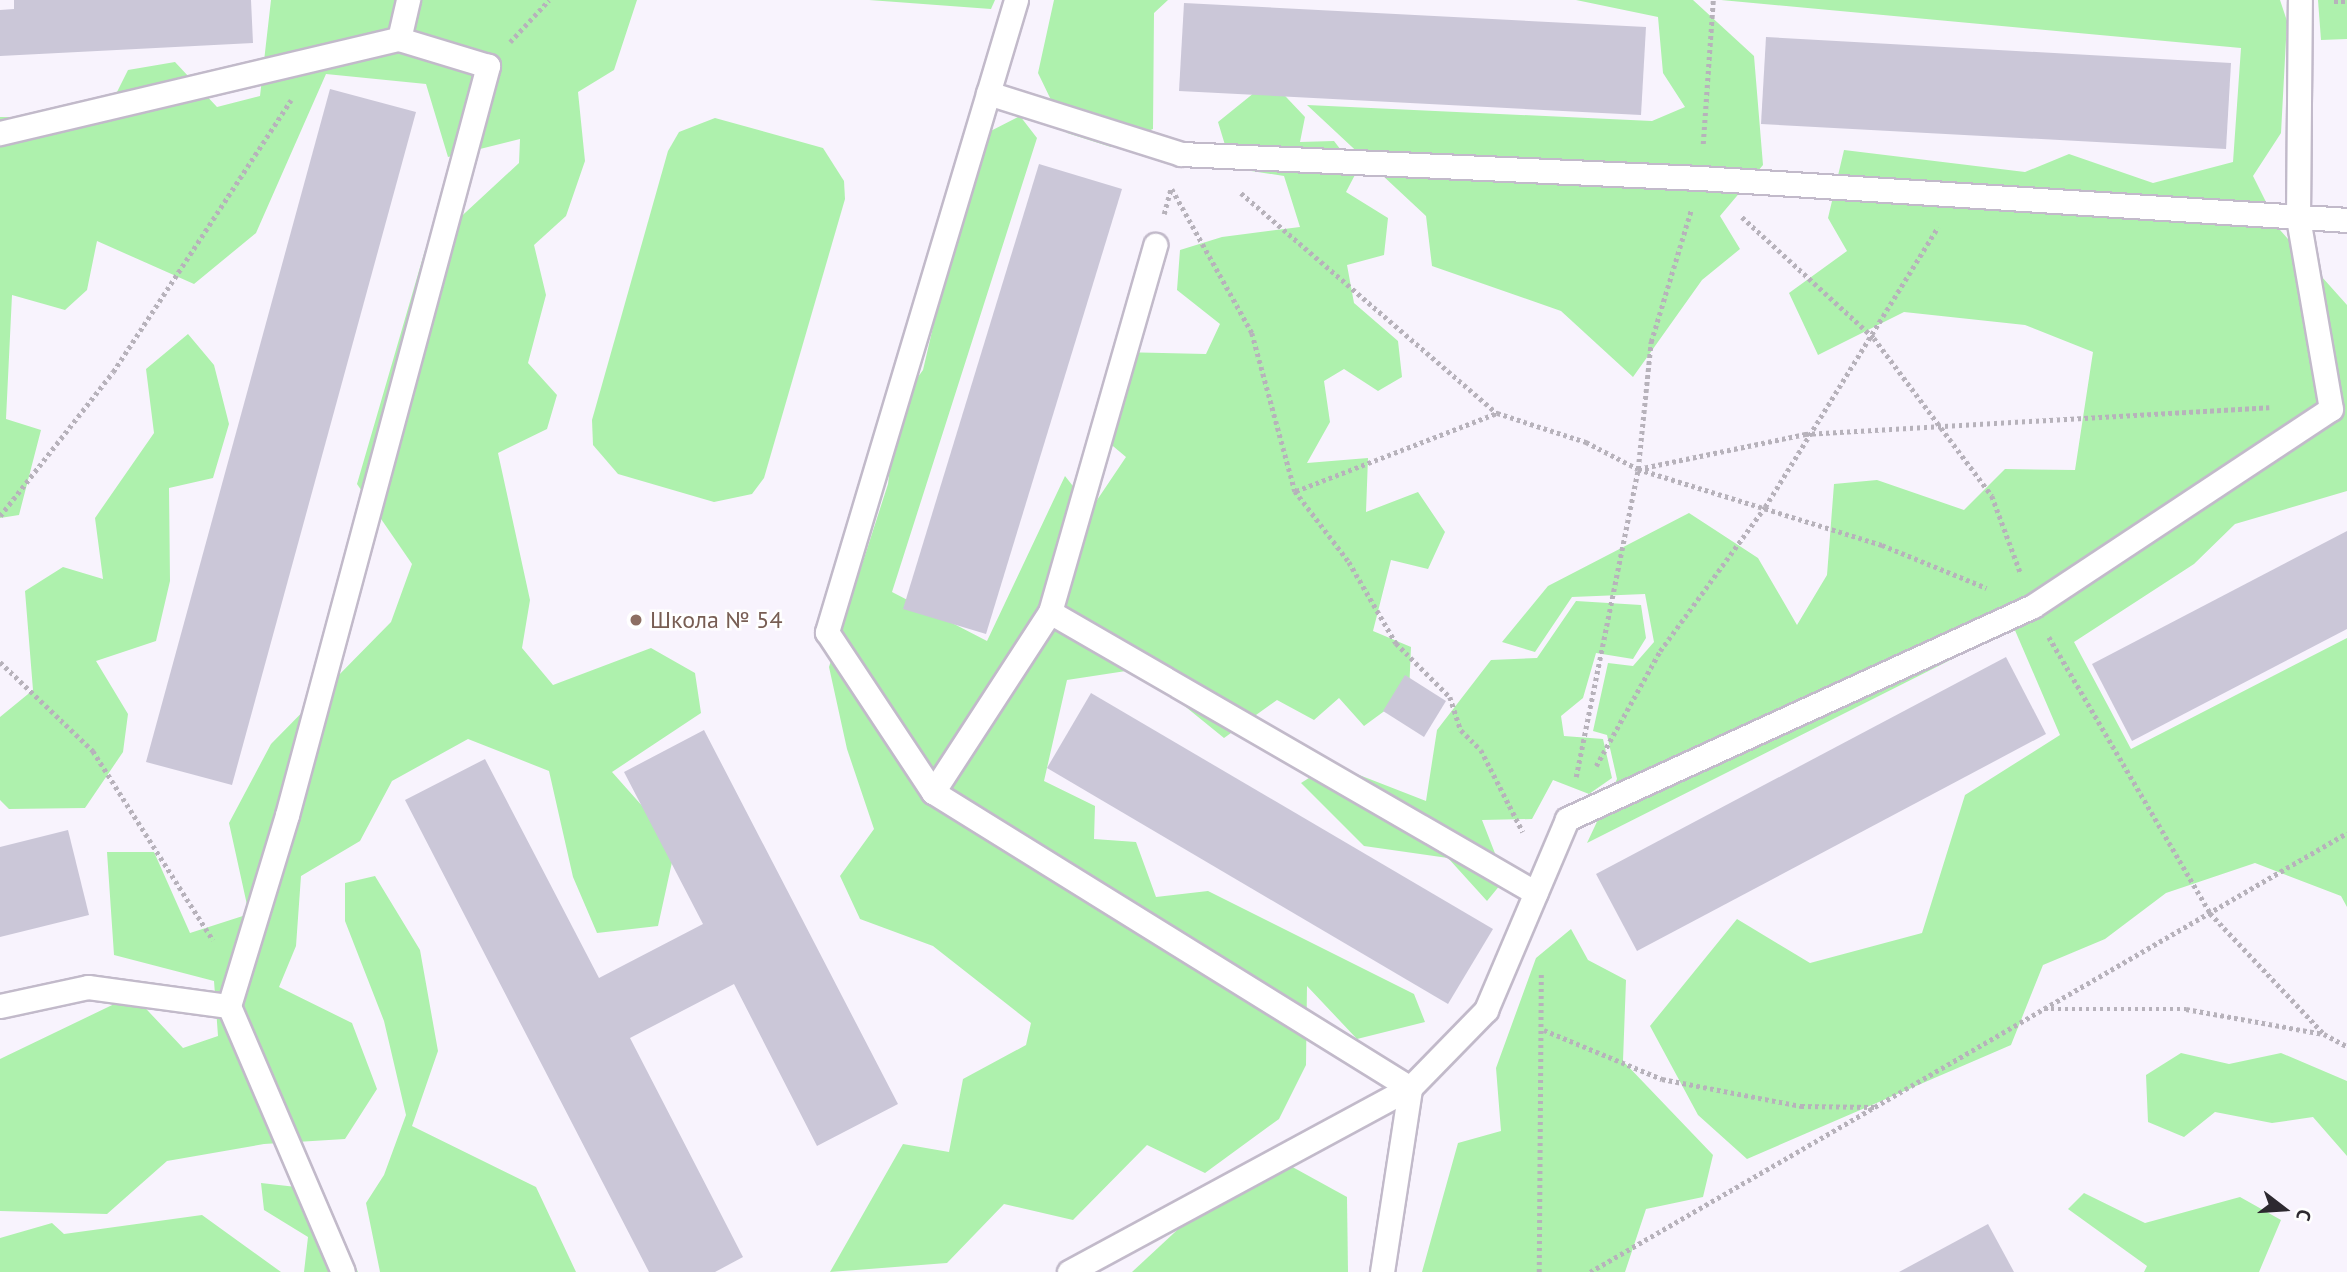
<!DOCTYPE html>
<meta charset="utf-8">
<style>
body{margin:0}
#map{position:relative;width:2347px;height:1272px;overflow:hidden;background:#f8f3fd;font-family:"PT Sans",sans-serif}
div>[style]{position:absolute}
.green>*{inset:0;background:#aef1ad}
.building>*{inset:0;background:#cbc7d8}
.path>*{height:4.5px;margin-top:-2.25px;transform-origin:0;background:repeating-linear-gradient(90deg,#b7b2bb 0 3.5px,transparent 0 7px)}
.roads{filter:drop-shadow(2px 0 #c2baca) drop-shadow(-2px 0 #c2baca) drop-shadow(0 2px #c2baca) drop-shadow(0 -2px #c2baca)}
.service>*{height:23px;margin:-11.5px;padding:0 11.5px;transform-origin:11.5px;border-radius:11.5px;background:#fff}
.dots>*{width:19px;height:19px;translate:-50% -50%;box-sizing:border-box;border:4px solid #fff;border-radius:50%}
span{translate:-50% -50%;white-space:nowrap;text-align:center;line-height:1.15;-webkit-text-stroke:5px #fff;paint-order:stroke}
.education-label{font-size:24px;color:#785e54}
.left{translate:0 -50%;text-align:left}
.north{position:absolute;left:2249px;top:1174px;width:70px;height:70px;-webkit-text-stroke:5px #fff;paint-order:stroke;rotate:107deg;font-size:19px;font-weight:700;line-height:28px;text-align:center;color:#2d2930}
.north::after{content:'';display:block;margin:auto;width:24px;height:32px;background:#2d2930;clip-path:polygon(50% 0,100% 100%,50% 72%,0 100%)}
</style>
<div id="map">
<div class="green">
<div style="clip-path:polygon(271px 0,637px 0,614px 70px,578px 92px,585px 161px,566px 216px,534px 245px,546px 295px,528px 363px,557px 395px,547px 429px,498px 453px,530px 600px,522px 648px,553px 685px,651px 648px,695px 673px,701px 713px,612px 772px,676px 844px,658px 926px,597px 933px,573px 877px,549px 771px,468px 739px,392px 781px,360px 841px,301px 876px,296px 946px,279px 987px,352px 1023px,377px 1089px,345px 1139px,264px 1144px,167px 1161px,107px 1214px,0 1211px,0 1059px,133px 995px,183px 1048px,218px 1036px,214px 981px,114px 955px,107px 852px,154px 852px,190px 933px,249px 914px,229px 823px,271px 744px,391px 622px,412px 564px,357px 484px,425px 250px,519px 163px,520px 139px,448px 157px,426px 84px,326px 74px,256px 233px,194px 284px,97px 241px,87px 290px,65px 310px,12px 295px,6px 419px,41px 430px,19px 515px,0 518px,0 117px,104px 118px,128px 70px,175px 62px,217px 107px,260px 96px)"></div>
<div style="clip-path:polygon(869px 0,995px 0,991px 9px)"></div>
<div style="clip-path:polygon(1054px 0,1168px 0,1154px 13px,1153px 129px,1111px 147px,1067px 133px,1038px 73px)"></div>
<div style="clip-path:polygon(1576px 0,1693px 0,1754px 56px,1763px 165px,1720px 216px,1740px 249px,1702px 280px,1633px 377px,1561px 311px,1432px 266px,1426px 216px,1307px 105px,1652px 121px,1685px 107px,1663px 73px,1658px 17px)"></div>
<div style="clip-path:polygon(1721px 0,2280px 0,2287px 21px,2281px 133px,2253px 176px,2280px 230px,2347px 305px,2347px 491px,2235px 524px,2194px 564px,2074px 642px,2131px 749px,2347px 638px,2347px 907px,2341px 896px,2255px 863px,2166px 893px,2105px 939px,2043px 965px,2011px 1045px,1747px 1159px,1698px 1115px,1650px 1026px,1737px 919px,1810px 963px,1922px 933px,1965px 795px,2060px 735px,2014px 628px,1587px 843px,1617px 779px,1607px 735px,1593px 731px,1608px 663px,1633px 666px,1654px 642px,1645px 594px,1572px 597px,1535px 652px,1502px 642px,1548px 586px,1689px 513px,1758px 558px,1797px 625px,1827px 575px,1834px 484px,1877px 480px,1964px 510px,2005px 469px,2075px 470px,2093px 352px,2025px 325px,1904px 312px,1818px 355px,1789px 293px,1847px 251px,1828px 218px,1844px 150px,2025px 172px,2069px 154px,2153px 183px,2233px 162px,2241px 48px)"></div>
<div style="clip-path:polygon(2318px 0,2347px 0,2347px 39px,2321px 40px)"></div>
<div style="clip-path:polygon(1270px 80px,1305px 117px,1300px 142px,1334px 141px,1357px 171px,1346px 192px,1388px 218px,1384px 255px,1347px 265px,1354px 303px,1398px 341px,1402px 377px,1378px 391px,1344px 369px,1324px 381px,1330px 422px,1307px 463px,1368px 458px,1366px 512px,1418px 492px,1445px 532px,1428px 569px,1391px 560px,1373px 631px,1411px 647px,1409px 693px,1364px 726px,1339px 698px,1314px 720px,1277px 700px,1224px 738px,1139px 669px,1067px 680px,1044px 781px,1095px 806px,1094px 839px,1136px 842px,1156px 897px,1208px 891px,1414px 994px,1425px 1022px,1357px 1039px,1307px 986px,1306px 1065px,1279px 1119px,1205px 1173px,1147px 1145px,1073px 1220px,1004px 1204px,947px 1263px,830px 1272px,903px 1144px,949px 1152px,963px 1079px,1026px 1045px,1031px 1023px,933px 946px,860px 919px,840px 876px,874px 829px,847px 749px,829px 667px,888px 484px,897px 406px,923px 370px,977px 138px,1020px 116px,1037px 138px,892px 592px,987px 641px,1065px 476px,1091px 509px,1126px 457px,1095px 431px,1119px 352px,1206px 354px,1220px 324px,1177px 290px,1180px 250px,1222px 237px,1300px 227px,1284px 176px,1232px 168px,1218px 122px)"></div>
<div style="clip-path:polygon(715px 118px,823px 148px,844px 181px,845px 199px,764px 478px,752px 494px,714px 502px,618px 474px,593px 445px,592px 420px,668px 151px,679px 132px)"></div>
<div style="clip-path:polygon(188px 334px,214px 365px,229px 424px,213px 478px,169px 488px,170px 581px,156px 641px,96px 661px,128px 714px,123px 752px,85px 808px,9px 809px,0 800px,0 717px,33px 690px,25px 591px,63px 567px,103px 579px,95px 518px,154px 433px,146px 369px)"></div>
<div style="clip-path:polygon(1576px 601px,1641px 605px,1646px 638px,1633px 659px,1596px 653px,1583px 698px,1561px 716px,1564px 736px,1603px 739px,1612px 778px,1589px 794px,1553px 780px,1532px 819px,1482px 820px,1505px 879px,1487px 901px,1448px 858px,1364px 846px,1301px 783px,1331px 764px,1426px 801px,1437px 730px,1491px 660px,1537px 658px)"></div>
<div style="clip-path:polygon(375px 876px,420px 950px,438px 1051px,412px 1126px,536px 1187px,576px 1272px,380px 1272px,366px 1203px,384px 1175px,406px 1115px,384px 1021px,345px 921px,345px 883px)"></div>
<div style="clip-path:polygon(1571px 929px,1588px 960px,1626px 980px,1623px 1061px,1713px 1155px,1703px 1197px,1646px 1209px,1625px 1272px,1422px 1272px,1458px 1143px,1501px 1131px,1496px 1068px,1536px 958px)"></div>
<div style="clip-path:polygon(2181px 1053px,2229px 1064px,2281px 1053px,2347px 1081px,2347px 1156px,2313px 1117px,2272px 1123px,2215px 1112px,2184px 1137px,2148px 1122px,2146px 1075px)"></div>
<div style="clip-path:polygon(1287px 1164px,1347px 1197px,1348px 1272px,1132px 1272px,1202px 1207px)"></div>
<div style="clip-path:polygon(261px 1183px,323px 1190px,358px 1272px,304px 1272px,308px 1237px,264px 1210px)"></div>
<div style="clip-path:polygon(2084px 1193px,2145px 1223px,2240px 1197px,2281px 1220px,2259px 1272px,2144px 1272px,2147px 1266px,2068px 1209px)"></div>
<div style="clip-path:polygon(202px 1215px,281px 1272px,0 1272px,0 1238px,52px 1223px,64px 1234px)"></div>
</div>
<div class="building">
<div style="clip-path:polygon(14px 0,251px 0,253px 43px,0 56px,0 10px,14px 9px)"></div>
<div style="clip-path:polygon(1184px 3px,1646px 27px,1641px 115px,1179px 91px)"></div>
<div style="clip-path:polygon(1766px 37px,2231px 63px,2226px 149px,1761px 124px)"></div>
<div style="clip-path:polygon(330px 89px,416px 112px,232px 785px,146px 762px)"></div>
<div style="clip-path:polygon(1039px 164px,1122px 189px,986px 634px,903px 609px)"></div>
<div style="clip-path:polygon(2347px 531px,2347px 629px,2132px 741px,2092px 664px)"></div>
<div style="clip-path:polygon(2006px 657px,2046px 734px,1637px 951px,1596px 874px)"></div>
<div style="clip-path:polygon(1405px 675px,1446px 701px,1424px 737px,1383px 711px)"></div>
<div style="clip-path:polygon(1091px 693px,1493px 929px,1448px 1004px,1047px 768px)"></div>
<div style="clip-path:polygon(704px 730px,898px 1104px,817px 1146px,734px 984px,630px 1038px,743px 1257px,715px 1272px,649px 1272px,405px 800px,485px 759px,599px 978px,703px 924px,624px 772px)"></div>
<div style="clip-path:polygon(68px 830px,89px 915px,0 937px,0 847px)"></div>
<div style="clip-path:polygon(1988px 1224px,2014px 1272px,1899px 1272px)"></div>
</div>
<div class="path">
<div style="left:2334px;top:2px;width:13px"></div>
<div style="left:510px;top:42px;width:57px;rotate:-47.1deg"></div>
<div style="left:1703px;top:144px;width:144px;rotate:-86deg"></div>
<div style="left:1172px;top:189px;width:165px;rotate:60.9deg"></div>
<div style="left:1252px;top:333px;width:164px;rotate:74.8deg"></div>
<div style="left:1295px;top:491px;width:89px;rotate:52.7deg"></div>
<div style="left:1349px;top:562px;width:94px;rotate:59.9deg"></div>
<div style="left:1396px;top:643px;width:76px;rotate:45deg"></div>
<div style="left:1450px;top:697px;width:35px;rotate:72deg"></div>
<div style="left:1461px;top:730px;width:28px;rotate:45deg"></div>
<div style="left:1481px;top:750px;width:92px;rotate:62.9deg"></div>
<div style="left:1241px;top:193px;width:338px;rotate:40.7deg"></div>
<div style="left:1497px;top:413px;width:94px;rotate:18deg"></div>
<div style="left:1586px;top:442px;width:59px;rotate:27.4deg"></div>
<div style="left:1638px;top:469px;width:256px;rotate:17.3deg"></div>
<div style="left:1882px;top:545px;width:113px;rotate:22.3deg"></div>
<div style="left:1164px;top:214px;width:27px;rotate:-75deg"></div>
<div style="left:1742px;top:217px;width:179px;rotate:42.5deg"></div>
<div style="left:1874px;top:338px;width:197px;rotate:53.2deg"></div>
<div style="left:1992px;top:496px;width:83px;rotate:69.6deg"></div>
<div style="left:1638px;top:469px;width:171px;rotate:-11.8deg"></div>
<div style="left:1805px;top:434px;width:465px;rotate:-3.3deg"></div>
<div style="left:1296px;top:491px;width:216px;rotate:-21.2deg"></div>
<div style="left:0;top:516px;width:183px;rotate:-51.9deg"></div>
<div style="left:113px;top:372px;width:325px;rotate:-56.8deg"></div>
<div style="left:2049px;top:637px;width:320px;rotate:59.7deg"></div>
<div style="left:2210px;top:913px;width:166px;rotate:46.7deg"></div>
<div style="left:0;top:662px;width:129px;rotate:43.7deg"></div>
<div style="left:93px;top:751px;width:224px;rotate:57.6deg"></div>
<div style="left:1596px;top:766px;width:132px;rotate:-60.9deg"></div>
<div style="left:1660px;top:651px;width:178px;rotate:-53.9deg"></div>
<div style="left:1765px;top:507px;width:329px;rotate:-58.3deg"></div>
<div style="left:1576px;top:777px;width:314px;rotate:-78.6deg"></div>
<div style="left:1638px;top:469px;width:128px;rotate:-84.2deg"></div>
<div style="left:1651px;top:342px;width:138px;rotate:-73.1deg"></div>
<div style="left:2044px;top:1009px;width:142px"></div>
<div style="left:2186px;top:1009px;width:140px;rotate:10.3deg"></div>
<div style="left:2324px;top:1034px;width:26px;rotate:28deg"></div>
<div style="left:1544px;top:1030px;width:128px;rotate:22.6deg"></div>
<div style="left:1662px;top:1079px;width:142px;rotate:11deg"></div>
<div style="left:1801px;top:1106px;width:73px;rotate:0.8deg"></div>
<div style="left:1539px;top:1272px;width:300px;rotate:-89.6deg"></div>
<div style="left:1590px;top:1272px;width:875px;rotate:-30.11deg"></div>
</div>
<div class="roads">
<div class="service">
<div style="left:1016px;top:0;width:660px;rotate:106.65deg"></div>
<div style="left:827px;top:632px;width:192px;rotate:56.5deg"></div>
<div style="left:933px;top:792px;width:561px;rotate:31.82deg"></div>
<div style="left:988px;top:93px;width:202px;rotate:17.5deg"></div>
<div style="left:1181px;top:154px;width:520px;rotate:2.65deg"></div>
<div style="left:1700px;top:178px;width:648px;rotate:3.71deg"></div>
<div style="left:0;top:133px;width:410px;rotate:-13.3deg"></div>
<div style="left:399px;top:39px;width:40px;rotate:-77deg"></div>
<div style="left:1050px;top:612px;width:561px;rotate:30.04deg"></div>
<div style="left:933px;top:792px;width:215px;rotate:-57deg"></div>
<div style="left:1050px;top:612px;width:382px;rotate:-74deg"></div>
<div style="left:0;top:1006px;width:90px;rotate:-12.2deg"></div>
<div style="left:88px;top:987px;width:142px;rotate:7.7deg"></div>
<div style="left:229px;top:1006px;width:289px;rotate:66.8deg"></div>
<div style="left:229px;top:1006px;width:200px;rotate:-73.1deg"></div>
<div style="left:287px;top:815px;width:776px;rotate:-74.98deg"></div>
<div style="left:488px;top:66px;width:93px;rotate:-163.1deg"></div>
<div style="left:1069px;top:1272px;width:387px;rotate:-28.4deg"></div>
<div style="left:1410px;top:1088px;width:109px;rotate:-45.7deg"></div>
<div style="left:1486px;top:1010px;width:207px;rotate:-67deg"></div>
<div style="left:1567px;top:819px;width:512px;rotate:-24.56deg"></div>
<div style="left:2033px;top:606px;width:357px;rotate:-33.5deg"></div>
<div style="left:2331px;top:409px;width:194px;rotate:-99.8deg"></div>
<div style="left:2298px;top:218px;width:218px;rotate:-89.5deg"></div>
<div style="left:1382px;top:1272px;width:186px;rotate:-81.3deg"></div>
</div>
</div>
<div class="dots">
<div style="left:636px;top:620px;background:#8d6e63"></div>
</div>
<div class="education-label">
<span class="left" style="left:650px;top:620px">Школа № 54</span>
</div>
<div class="north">С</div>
</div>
